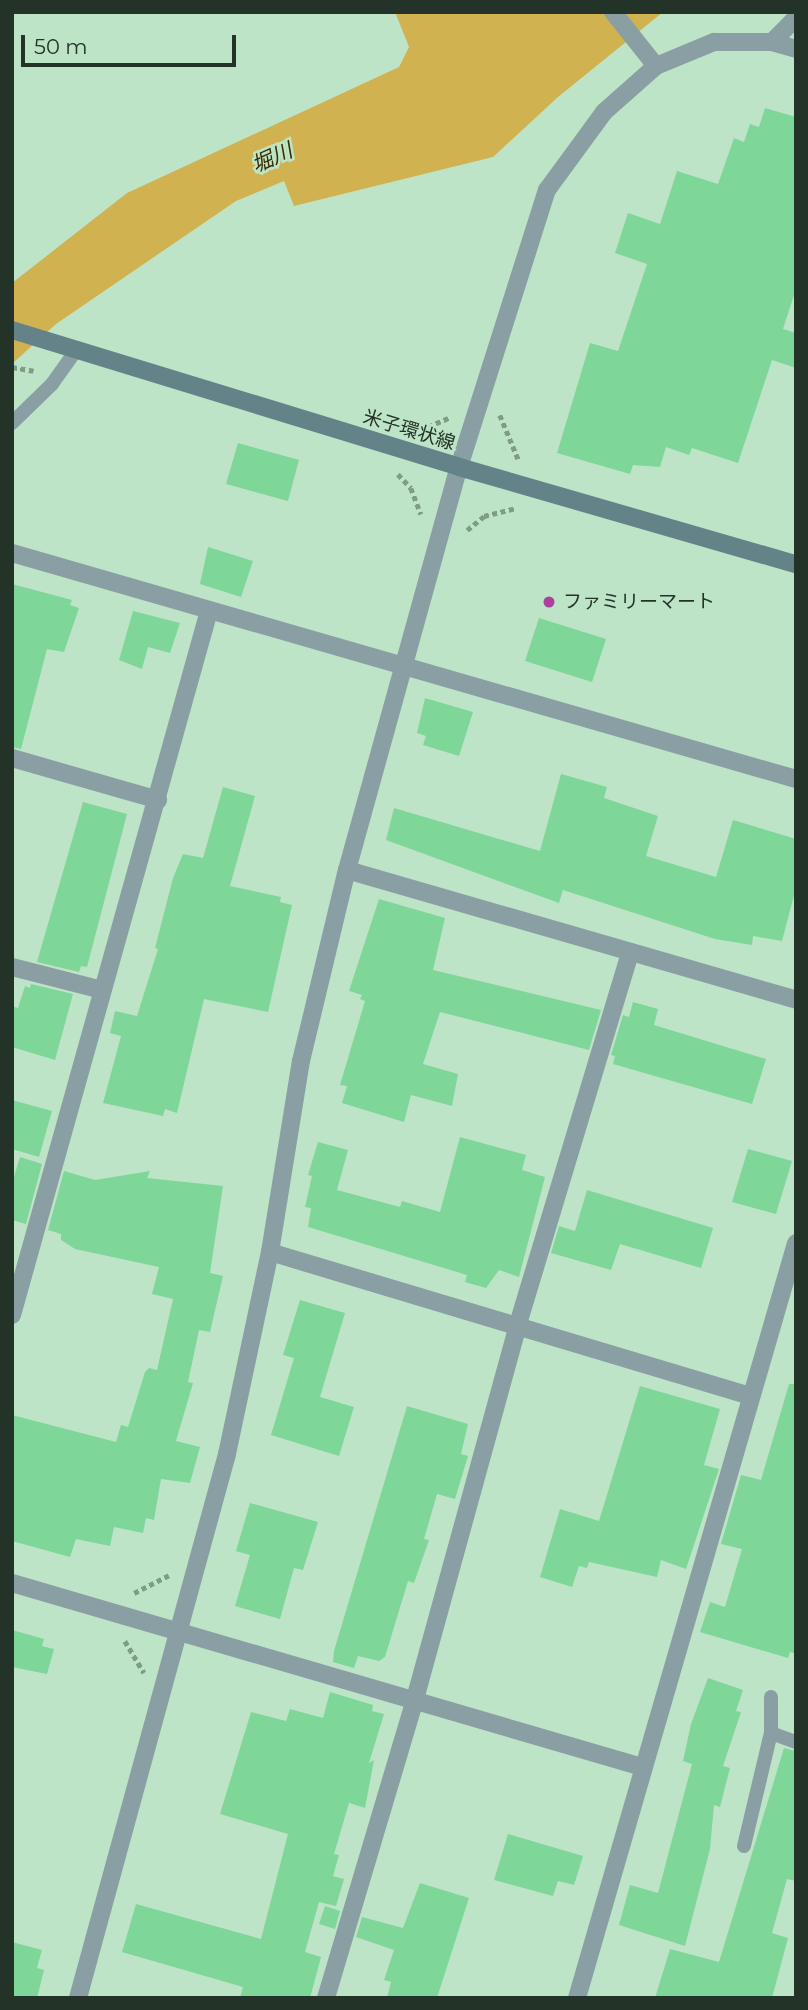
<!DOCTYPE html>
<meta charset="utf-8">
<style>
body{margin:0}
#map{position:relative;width:808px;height:2010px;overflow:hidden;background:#bee4c8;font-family:Montserrat,"Noto Sans JP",sans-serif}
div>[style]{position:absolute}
.water>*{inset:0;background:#d0b350}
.building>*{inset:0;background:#7ed699}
.path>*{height:4.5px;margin-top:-2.25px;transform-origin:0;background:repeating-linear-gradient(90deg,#7f9c87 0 5px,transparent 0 8.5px)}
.service>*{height:14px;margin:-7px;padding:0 7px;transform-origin:7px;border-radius:7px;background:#8a9fa4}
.minor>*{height:18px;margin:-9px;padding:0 9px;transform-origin:9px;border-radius:9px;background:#8a9fa4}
.tertiary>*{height:18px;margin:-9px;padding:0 9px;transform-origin:9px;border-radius:9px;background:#8a9fa4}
.secondary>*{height:18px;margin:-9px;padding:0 9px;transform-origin:9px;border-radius:9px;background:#638389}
.dots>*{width:19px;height:19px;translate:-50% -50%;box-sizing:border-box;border:4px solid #bee4c8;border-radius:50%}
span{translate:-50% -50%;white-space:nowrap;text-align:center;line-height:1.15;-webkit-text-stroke:5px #bee4c8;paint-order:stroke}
.street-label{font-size:19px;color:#243328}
.poi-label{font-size:19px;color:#243328}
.left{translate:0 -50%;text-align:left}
.water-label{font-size:21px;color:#372b00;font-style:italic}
.frame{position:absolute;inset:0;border:14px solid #243328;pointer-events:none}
.scale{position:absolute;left:21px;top:35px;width:215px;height:32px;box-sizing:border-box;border:4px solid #243328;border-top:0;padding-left:9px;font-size:21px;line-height:24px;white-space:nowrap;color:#243328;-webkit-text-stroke:5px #bee4c8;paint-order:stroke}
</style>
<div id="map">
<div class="water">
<div style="clip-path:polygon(395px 12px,663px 12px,558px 97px,493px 157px,294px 206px,284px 181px,236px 201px,56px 324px,12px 364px,12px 283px,127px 193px,399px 67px,409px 47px)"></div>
</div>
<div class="building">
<div style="clip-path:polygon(765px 108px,796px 117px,796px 289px,783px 329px,796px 333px,796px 368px,772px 360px,738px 463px,692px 448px,689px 455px,666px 447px,660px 467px,633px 465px,630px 474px,557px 453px,590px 343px,618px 351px,647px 264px,615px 253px,628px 213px,660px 224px,677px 171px,718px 184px,734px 138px,744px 142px,750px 124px,759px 127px)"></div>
<div style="clip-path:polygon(238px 443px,299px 460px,288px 501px,226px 484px)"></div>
<div style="clip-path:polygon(208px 547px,253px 561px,241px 597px,200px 584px)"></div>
<div style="clip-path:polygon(12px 584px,72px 600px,70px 605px,79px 608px,64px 652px,47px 649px,21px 749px,12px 747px)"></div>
<div style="clip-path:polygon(133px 611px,180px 623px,170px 653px,148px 647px,142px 669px,119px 660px)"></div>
<div style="clip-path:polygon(539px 618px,606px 639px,592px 682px,525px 661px)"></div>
<div style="clip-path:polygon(425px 698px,473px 712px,459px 756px,423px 745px,426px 736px,417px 733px)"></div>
<div style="clip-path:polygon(561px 774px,607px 787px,604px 798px,658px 816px,646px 856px,716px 877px,733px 820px,796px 839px,796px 888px,782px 941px,753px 936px,752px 945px,715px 939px,563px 890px,559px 903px,386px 840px,394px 808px,540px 851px)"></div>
<div style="clip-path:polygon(223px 787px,255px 796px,230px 886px,281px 897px,280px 902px,292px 905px,268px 1012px,204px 999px,177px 1113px,165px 1109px,163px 1116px,103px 1103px,121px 1036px,110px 1033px,115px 1011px,137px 1016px,158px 949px,155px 948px,173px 878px,183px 854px,203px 858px)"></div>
<div style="clip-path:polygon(83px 802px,127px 814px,87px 967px,81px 966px,79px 972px,37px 962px)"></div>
<div style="clip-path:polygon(379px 899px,445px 918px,433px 970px,601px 1010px,589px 1050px,440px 1012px,423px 1064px,458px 1074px,452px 1106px,411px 1095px,404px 1122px,342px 1103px,347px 1086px,340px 1085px,365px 1001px,360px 999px,362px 995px,349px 991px)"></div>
<div style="clip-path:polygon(31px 984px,73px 994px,55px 1060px,12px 1047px,12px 1006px,18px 1008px,25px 986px,30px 988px)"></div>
<div style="clip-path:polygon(633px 1002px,658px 1009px,654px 1025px,766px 1059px,752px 1104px,613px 1064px,615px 1056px,611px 1055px,623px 1015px,629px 1017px)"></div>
<div style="clip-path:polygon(12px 1100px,52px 1111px,39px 1157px,12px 1149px)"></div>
<div style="clip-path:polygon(460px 1137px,526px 1155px,522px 1170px,545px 1177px,519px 1277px,499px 1270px,486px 1288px,465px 1282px,467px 1275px,308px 1227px,311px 1208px,305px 1207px,312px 1176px,308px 1175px,318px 1142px,348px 1150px,337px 1190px,400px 1207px,402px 1201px,440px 1212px)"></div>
<div style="clip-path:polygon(748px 1149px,792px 1161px,776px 1214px,732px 1202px)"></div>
<div style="clip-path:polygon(20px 1157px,42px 1164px,26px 1224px,12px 1220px,12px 1183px)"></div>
<div style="clip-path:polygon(64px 1171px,95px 1180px,150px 1171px,147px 1178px,223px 1186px,210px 1273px,223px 1276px,210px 1332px,199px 1330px,188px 1382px,193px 1383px,176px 1441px,200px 1447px,190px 1483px,161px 1479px,154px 1520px,146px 1518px,143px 1533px,114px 1527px,110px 1546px,76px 1539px,70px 1557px,12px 1541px,12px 1415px,116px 1442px,121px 1425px,128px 1427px,145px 1372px,149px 1368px,157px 1370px,173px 1299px,152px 1294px,159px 1267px,75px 1249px,61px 1240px,61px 1234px,48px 1230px)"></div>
<div style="clip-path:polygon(587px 1190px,713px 1228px,701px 1268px,620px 1244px,611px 1270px,551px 1253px,559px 1226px,575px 1231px)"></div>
<div style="clip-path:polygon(300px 1300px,345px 1313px,320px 1397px,354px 1407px,339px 1456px,271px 1435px,294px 1358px,283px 1355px)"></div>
<div style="clip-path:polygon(789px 1384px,796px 1384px,796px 1654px,790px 1652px,788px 1658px,700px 1632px,710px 1602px,725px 1607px,742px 1549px,721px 1544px,741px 1475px,761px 1480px)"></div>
<div style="clip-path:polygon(640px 1386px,720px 1409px,704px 1465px,719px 1469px,686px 1569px,661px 1560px,657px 1577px,589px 1562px,587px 1568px,579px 1566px,572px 1587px,540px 1577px,560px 1509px,599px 1521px)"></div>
<div style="clip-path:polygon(407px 1406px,468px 1424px,461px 1454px,468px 1456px,455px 1499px,437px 1494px,424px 1539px,429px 1540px,414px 1583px,408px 1581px,385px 1657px,379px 1661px,358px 1656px,354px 1668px,333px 1662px,334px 1651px)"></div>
<div style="clip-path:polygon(250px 1503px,318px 1522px,303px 1570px,294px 1568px,280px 1619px,235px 1606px,250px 1555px,236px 1551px)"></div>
<div style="clip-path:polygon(12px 1630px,44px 1639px,42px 1646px,54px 1649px,47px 1674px,12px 1667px)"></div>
<div style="clip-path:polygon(708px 1678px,743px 1690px,736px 1711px,741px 1712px,723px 1766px,730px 1768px,720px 1807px,714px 1805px,710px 1849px,685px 1946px,619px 1925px,630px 1885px,658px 1893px,692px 1764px,683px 1761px,691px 1724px)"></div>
<div style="clip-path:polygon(330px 1692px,373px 1705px,372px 1711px,384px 1714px,369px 1763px,374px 1760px,365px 1808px,349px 1803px,334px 1854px,339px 1855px,333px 1876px,344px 1879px,336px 1906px,319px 1902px,305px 1952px,321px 1957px,310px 1998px,240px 1998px,243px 1987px,122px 1952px,136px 1904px,261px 1939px,288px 1834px,220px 1814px,251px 1712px,286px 1721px,290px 1709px,323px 1718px)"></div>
<div style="clip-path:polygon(784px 1748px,796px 1751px,796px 1881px,787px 1879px,772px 1933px,788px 1938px,772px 1998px,655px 1998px,670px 1949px,719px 1962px)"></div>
<div style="clip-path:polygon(508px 1834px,583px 1856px,574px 1885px,558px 1881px,553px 1896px,494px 1880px)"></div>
<div style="clip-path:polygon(420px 1883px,469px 1898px,437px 1998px,387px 1998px,391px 1982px,384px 1980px,394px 1950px,356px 1937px,362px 1917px,403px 1928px)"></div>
<div style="clip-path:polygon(325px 1906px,340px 1911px,335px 1929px,319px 1924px)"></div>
<div style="clip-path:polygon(12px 1942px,42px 1950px,37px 1968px,44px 1970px,37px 1998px,12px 1998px)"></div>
</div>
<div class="path">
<div style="left:12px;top:367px;width:22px;rotate:10deg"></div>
<div style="left:500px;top:415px;width:50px;rotate:67.6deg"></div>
<div style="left:420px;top:430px;width:33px;rotate:-23deg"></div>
<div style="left:398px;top:474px;width:19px;rotate:47deg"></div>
<div style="left:411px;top:488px;width:28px;rotate:69deg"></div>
<div style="left:467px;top:530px;width:22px;rotate:-39deg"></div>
<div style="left:484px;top:516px;width:33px;rotate:-14deg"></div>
<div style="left:134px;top:1593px;width:39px;rotate:-27deg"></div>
<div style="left:125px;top:1641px;width:37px;rotate:59deg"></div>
</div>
<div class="service">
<div style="left:12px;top:423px;width:56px;rotate:-44.3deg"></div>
<div style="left:52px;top:384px;width:43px;rotate:-54.5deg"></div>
<div style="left:771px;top:1733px;width:27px;rotate:20deg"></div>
<div style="left:744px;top:1846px;width:116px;rotate:-76.6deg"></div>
<div style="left:771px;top:1733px;width:36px;rotate:-90deg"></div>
</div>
<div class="minor">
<div style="left:613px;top:12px;width:69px;rotate:51.5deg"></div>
<div style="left:772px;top:42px;width:34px;rotate:-45deg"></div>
<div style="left:459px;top:467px;width:291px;rotate:-72.4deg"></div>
<div style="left:547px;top:190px;width:97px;rotate:-53.8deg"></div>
<div style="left:604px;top:112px;width:69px;rotate:-41.5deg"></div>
<div style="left:656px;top:66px;width:63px;rotate:-22.5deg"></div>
<div style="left:714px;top:42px;width:58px"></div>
<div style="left:772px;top:42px;width:25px;rotate:16deg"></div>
<div style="left:12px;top:553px;width:816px;rotate:16.08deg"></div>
<div style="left:12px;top:758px;width:152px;rotate:16deg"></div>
<div style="left:347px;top:870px;width:467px;rotate:16.1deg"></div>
<div style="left:12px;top:967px;width:93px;rotate:14.3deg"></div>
<div style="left:270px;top:1252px;width:501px;rotate:16.7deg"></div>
<div style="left:12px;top:1315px;width:731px;rotate:-74.37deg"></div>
<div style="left:12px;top:1583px;width:656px;rotate:16.28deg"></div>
<div style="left:326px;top:1998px;width:312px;rotate:-73.4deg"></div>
<div style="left:415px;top:1699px;width:389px;rotate:-74.6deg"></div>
<div style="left:518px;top:1324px;width:388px;rotate:-73.2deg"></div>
<div style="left:577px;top:1998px;width:786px;rotate:-73.82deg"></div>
</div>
<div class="tertiary">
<div style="left:78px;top:1998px;width:564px;rotate:-74.68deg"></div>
<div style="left:227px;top:1454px;width:207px;rotate:-78deg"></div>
<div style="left:270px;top:1252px;width:193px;rotate:-80.8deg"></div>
<div style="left:301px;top:1061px;width:196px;rotate:-76.5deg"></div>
<div style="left:347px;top:870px;width:418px;rotate:-74.5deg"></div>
</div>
<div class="secondary">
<div style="left:12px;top:330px;width:468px;rotate:17deg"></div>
<div style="left:459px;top:467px;width:351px;rotate:16.1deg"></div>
</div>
<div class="dots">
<div style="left:549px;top:602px;background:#ac409f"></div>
</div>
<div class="street-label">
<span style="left:409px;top:430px;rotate:17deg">米子環状線</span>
</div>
<div class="poi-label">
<span class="left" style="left:563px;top:602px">ファミリーマート</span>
</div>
<div class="water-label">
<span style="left:272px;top:158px;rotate:-24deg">堀川</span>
</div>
<div class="frame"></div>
<div class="scale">50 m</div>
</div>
